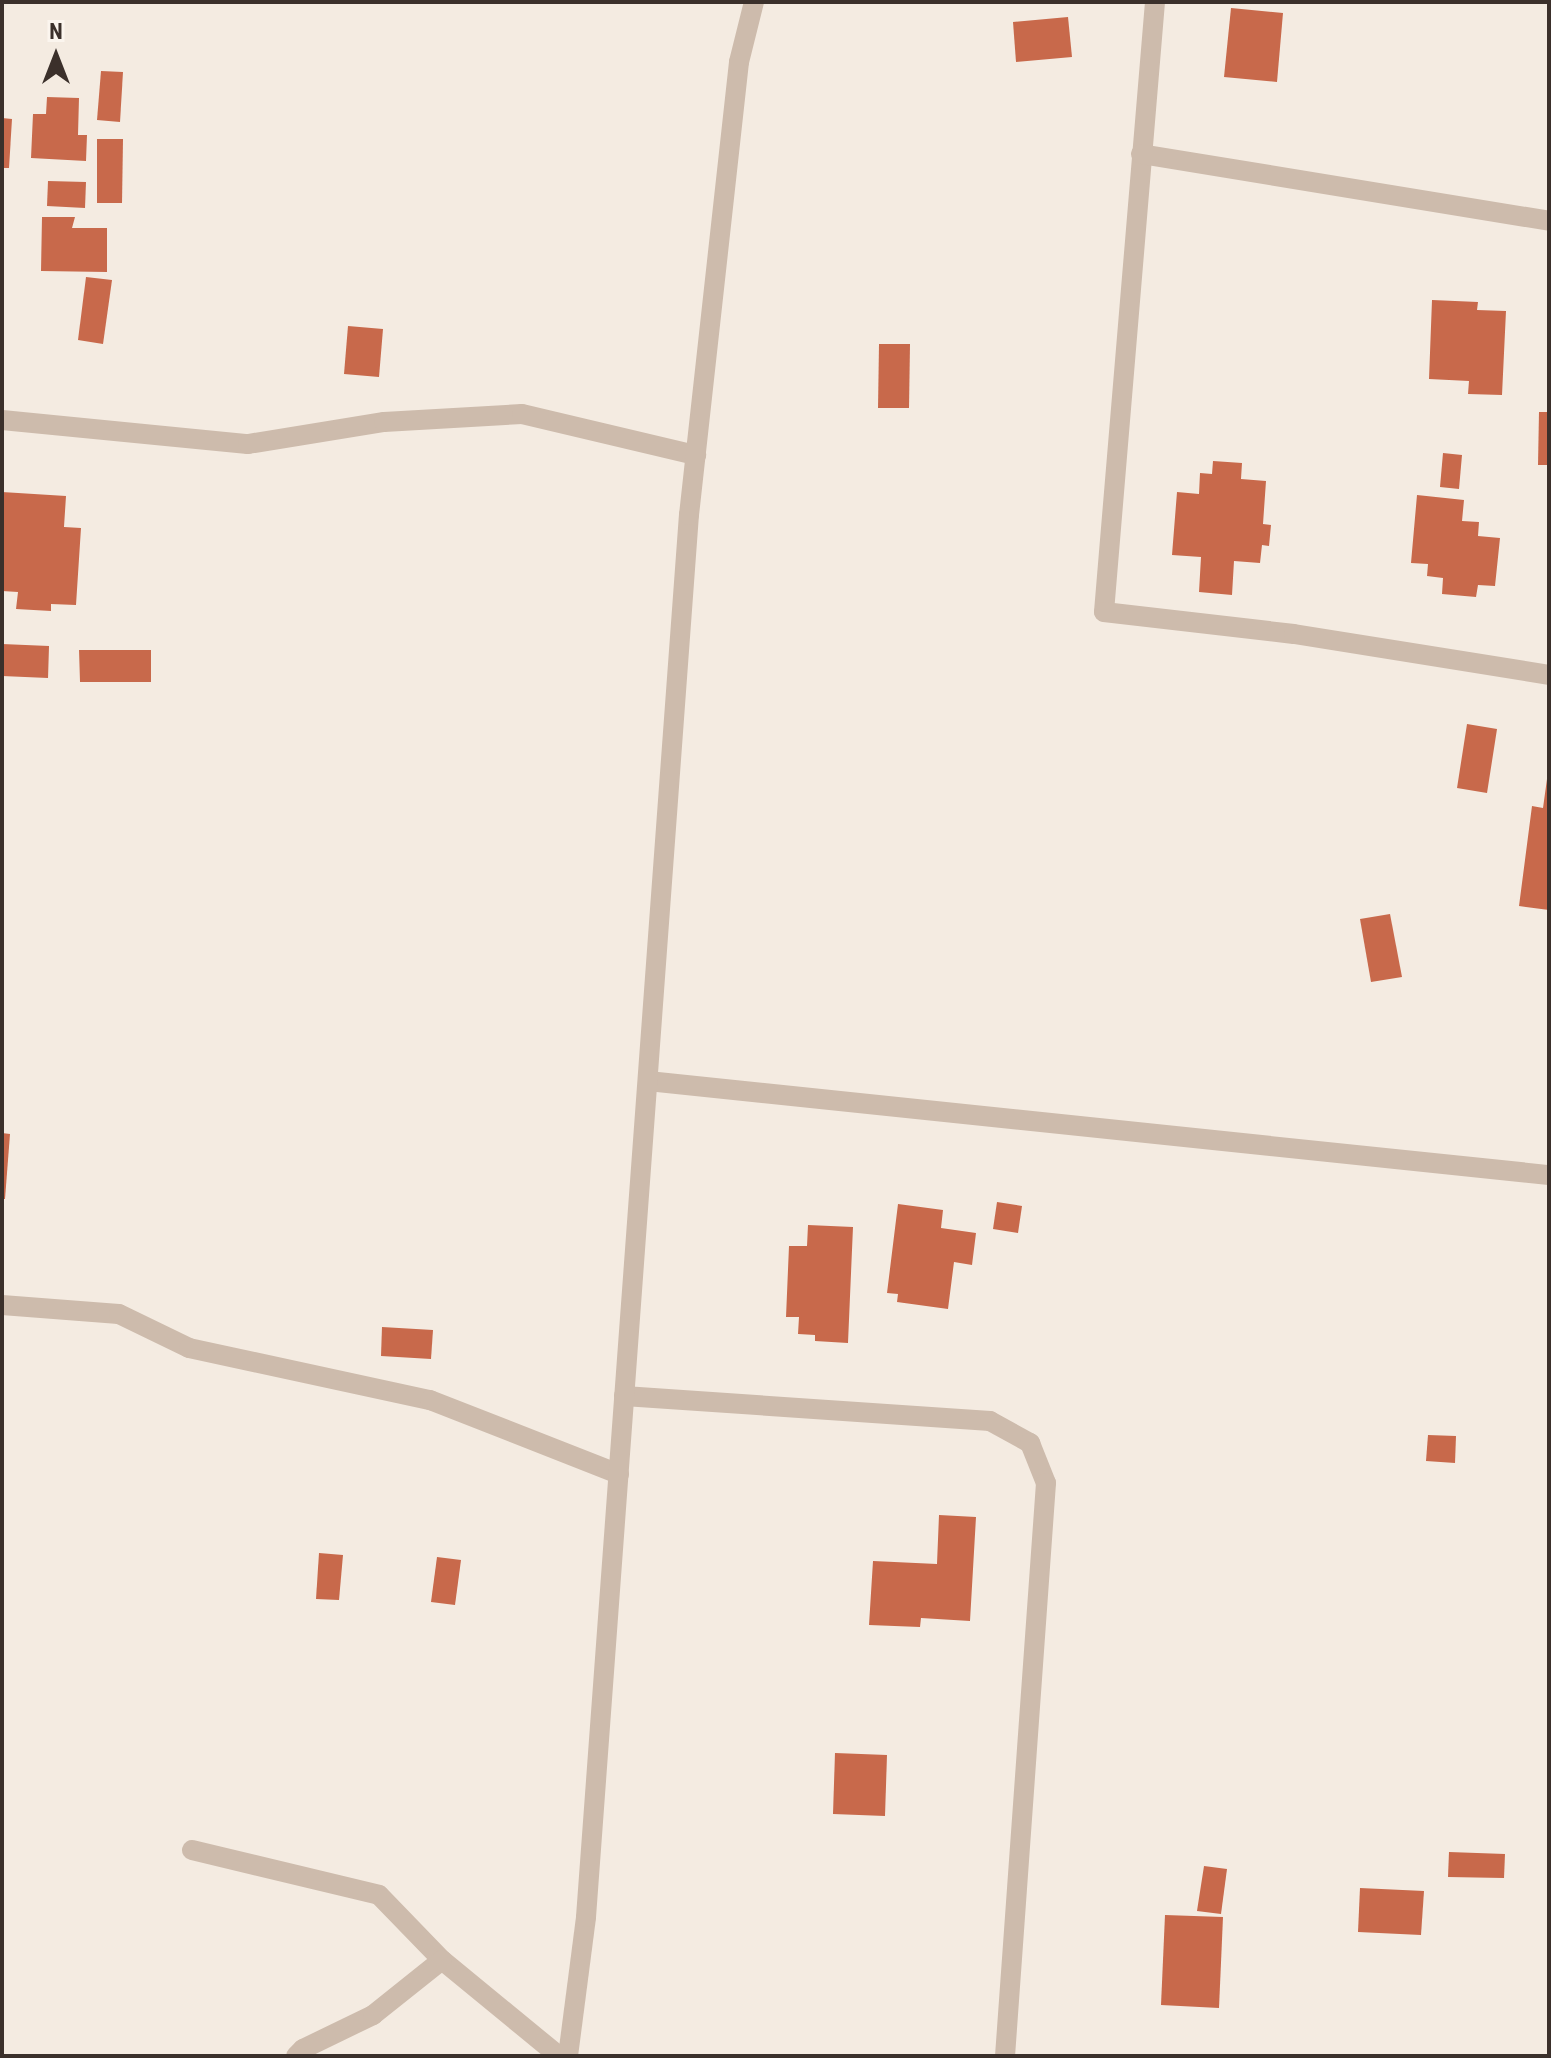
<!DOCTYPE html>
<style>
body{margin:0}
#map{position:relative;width:1551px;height:2058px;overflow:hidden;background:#f4ebe1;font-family:"Roboto Condensed",sans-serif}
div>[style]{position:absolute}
.building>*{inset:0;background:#c8694b}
.minor>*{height:20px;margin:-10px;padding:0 10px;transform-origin:10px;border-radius:10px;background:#cdbbac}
span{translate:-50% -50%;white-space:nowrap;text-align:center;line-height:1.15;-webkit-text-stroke:6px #fbf5ee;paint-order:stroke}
.frame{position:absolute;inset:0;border:4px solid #3b302b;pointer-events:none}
.north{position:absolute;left:16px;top:16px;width:80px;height:80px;-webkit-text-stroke:6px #fbf5ee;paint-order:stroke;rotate:0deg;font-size:22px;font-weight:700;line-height:32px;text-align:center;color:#3b302b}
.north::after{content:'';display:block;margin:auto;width:28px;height:36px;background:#3b302b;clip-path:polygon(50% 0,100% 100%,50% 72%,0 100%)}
</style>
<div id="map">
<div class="building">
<div style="clip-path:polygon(1231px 8px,1283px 13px,1277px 82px,1224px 77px)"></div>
<div style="clip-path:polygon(1068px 17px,1072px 57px,1016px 62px,1013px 22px)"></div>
<div style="clip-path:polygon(101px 71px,123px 72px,120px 122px,97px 120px)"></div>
<div style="clip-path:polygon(47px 97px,79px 98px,78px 135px,87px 135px,86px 161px,31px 158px,33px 114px,46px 114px)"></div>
<div style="clip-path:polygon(2px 118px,12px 119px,9px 168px,2px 168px)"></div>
<div style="clip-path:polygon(97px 139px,123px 139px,122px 203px,97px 203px)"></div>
<div style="clip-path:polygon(48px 181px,86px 182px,85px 208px,47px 206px)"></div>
<div style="clip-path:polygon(42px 217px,75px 217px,72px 228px,107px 228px,107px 272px,41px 271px)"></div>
<div style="clip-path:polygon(86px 277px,112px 280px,103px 344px,78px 340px)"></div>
<div style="clip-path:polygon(1432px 300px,1478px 302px,1477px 310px,1506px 311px,1502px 395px,1468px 394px,1469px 381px,1429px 379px)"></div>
<div style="clip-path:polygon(348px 326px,383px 329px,379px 377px,344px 374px)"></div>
<div style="clip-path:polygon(879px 344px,910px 344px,909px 408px,878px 408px)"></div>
<div style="clip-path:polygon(1539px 412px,1549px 412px,1549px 465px,1538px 465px)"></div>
<div style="clip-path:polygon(1443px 453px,1462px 455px,1459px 489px,1440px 487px)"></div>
<div style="clip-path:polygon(1213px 461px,1242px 463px,1241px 479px,1266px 481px,1263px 524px,1271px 525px,1269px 546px,1262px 545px,1260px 563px,1234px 561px,1232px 595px,1199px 592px,1201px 557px,1172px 555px,1177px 492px,1199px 494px,1200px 473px,1212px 474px)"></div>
<div style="clip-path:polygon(2px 492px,66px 496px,64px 527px,81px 528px,76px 605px,51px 604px,51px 611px,16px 609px,18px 592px,2px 591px)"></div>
<div style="clip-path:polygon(1417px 495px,1464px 500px,1462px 521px,1479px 522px,1478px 536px,1500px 538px,1495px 586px,1478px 585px,1476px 597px,1442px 594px,1443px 578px,1427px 576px,1428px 564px,1411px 563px)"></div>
<div style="clip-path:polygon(2px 644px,49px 646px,48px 678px,2px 676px)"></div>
<div style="clip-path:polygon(79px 650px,151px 650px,151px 682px,80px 682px)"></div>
<div style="clip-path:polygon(1467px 724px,1497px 729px,1487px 793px,1457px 788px)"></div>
<div style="clip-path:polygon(1547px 779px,1549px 779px,1549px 910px,1519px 906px,1532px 806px,1543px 808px)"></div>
<div style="clip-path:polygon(1390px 914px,1402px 977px,1371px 982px,1360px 919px)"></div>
<div style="clip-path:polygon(2px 1133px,10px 1134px,5px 1199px,2px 1199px)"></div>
<div style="clip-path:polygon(997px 1202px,1022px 1206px,1018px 1233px,993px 1229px)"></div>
<div style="clip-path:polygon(898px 1204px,943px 1210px,941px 1228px,976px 1233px,972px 1265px,954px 1262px,948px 1309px,897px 1302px,898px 1294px,887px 1293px)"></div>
<div style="clip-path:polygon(808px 1225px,853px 1227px,848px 1343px,815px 1341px,815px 1335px,798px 1334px,799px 1317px,786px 1317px,789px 1246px,807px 1246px)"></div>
<div style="clip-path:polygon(382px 1327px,433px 1330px,431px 1359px,381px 1356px)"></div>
<div style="clip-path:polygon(1428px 1435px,1456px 1436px,1455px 1463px,1426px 1461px)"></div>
<div style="clip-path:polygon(939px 1515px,976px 1517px,970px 1621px,921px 1618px,920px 1627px,869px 1625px,873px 1561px,937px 1564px)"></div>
<div style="clip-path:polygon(319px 1553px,343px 1555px,339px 1600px,316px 1599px)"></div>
<div style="clip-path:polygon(437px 1557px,461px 1560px,455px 1605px,431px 1602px)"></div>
<div style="clip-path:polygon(835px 1753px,887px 1755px,885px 1816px,833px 1814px)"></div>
<div style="clip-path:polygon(1449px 1852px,1505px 1854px,1504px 1878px,1448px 1877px)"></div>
<div style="clip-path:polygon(1204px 1866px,1227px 1869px,1221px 1914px,1197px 1911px)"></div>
<div style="clip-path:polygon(1360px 1888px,1424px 1891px,1421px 1935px,1358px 1932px)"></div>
<div style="clip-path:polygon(1165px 1915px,1223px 1917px,1219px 2008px,1161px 2005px)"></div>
</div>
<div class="minor">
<div style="left:1155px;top:2px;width:612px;rotate:94.78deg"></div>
<div style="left:1104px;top:612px;width:191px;rotate:6.6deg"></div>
<div style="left:1294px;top:634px;width:258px;rotate:9.1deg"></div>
<div style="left:1141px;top:154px;width:413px;rotate:9.3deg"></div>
<div style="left:2px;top:420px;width:247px;rotate:5.6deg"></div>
<div style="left:248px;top:444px;width:138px;rotate:-9.2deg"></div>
<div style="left:384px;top:422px;width:138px;rotate:-3.3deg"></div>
<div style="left:522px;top:414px;width:179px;rotate:13.3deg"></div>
<div style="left:648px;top:1081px;width:906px;rotate:5.96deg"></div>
<div style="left:2px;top:1305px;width:117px;rotate:4.4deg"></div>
<div style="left:119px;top:1314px;width:78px;rotate:25.9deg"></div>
<div style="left:189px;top:1348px;width:247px;rotate:12.2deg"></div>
<div style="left:430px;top:1400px;width:203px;rotate:21.4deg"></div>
<div style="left:624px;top:1396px;width:367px;rotate:3.9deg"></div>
<div style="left:990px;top:1421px;width:46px;rotate:28.8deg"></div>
<div style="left:1030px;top:1443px;width:43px;rotate:68.2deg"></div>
<div style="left:1046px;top:1483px;width:574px;rotate:94.09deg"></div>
<div style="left:192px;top:1850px;width:192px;rotate:13.5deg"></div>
<div style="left:379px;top:1895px;width:91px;rotate:45.9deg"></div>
<div style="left:442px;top:1960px;width:151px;rotate:39.4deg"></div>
<div style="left:296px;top:2056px;width:10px;rotate:-45deg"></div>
<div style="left:303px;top:2049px;width:78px;rotate:-25.9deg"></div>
<div style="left:373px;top:2015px;width:88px;rotate:-38.6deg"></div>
<div style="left:568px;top:2056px;width:140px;rotate:-82.6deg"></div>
<div style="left:586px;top:1917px;width:1406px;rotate:-85.8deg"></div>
<div style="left:689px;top:515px;width:456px;rotate:-83.7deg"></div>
<div style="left:739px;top:62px;width:62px;rotate:-76deg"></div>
</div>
<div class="frame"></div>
<div class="north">N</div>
</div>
